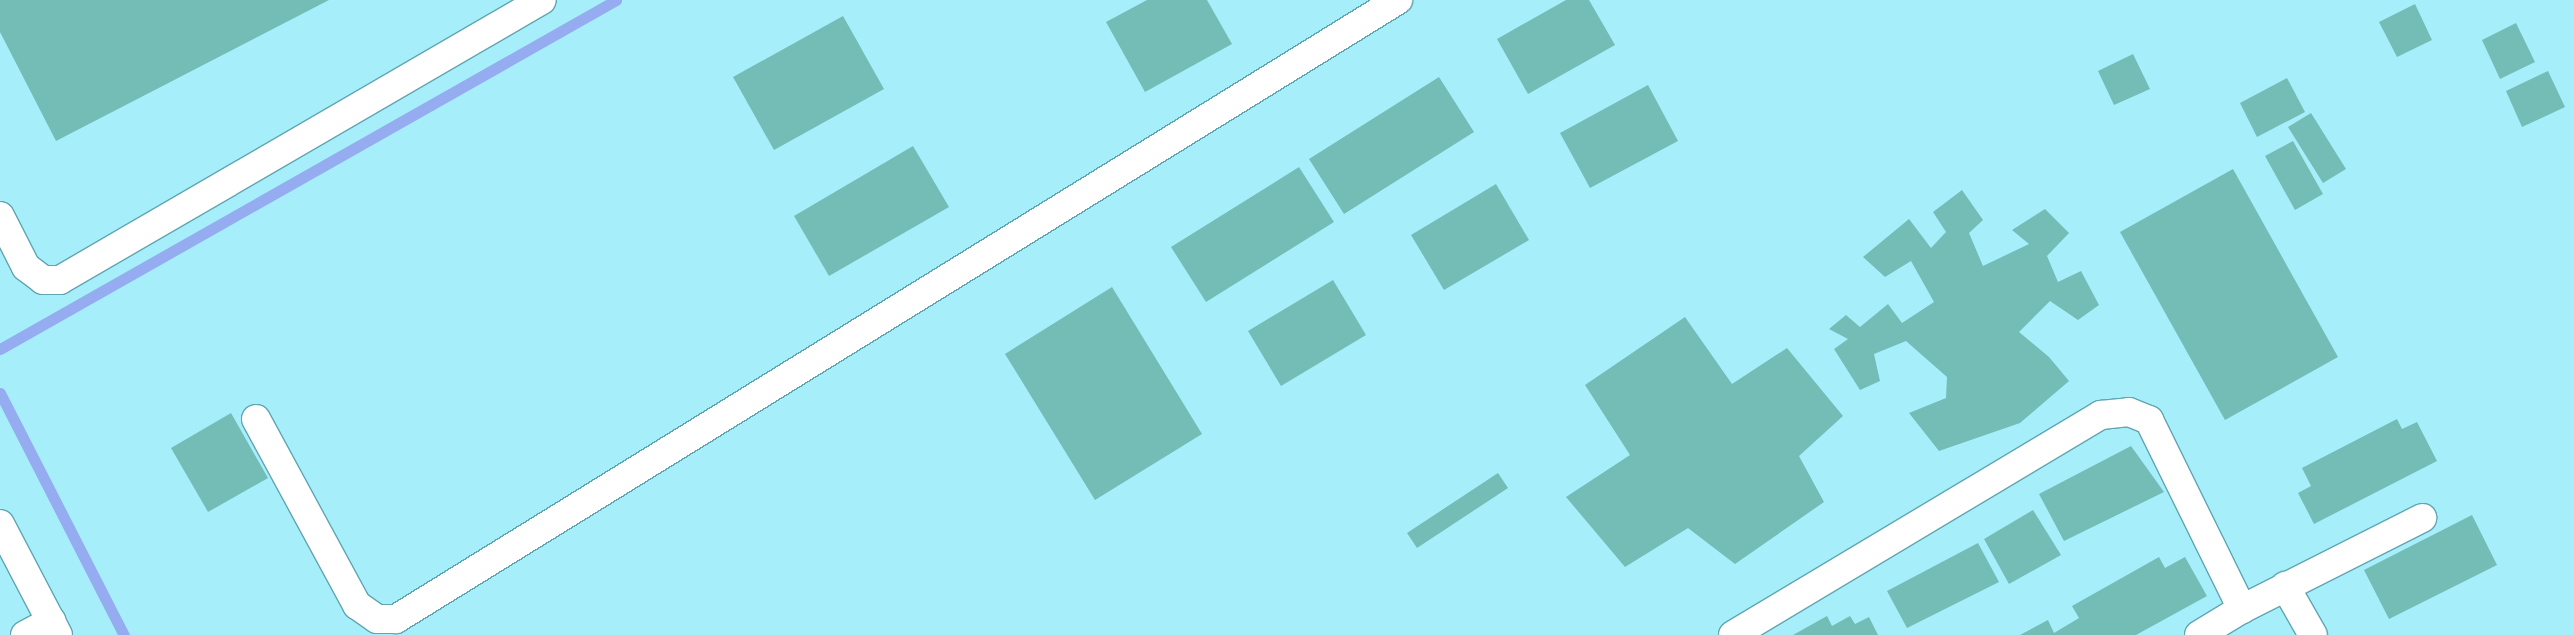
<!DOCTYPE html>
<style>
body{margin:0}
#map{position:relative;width:2574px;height:635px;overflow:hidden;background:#a7eefb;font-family:"Work Sans",sans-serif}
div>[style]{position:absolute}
.stream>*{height:11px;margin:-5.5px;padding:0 5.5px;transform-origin:5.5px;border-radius:5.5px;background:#95acf0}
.building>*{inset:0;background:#74bcb6}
.roads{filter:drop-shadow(1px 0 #60a6b2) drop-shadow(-1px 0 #60a6b2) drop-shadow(0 1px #60a6b2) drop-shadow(0 -1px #60a6b2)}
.minor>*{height:28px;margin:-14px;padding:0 14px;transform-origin:14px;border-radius:14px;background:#fff}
span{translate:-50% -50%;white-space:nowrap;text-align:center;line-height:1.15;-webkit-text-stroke:4.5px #a7eefb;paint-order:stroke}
</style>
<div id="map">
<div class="stream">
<div style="left:0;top:349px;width:708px;rotate:-29.53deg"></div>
<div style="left:0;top:393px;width:272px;rotate:62.9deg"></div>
</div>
<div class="building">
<div style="clip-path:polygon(0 0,329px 0,56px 141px,0 32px)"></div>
<div style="clip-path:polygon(1147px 0,1207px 0,1232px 44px,1145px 92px,1106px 22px)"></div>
<div style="clip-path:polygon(1566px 0,1589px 0,1615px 45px,1528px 94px,1497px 39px)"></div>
<div style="clip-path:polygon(2415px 4px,2432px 40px,2397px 57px,2379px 22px)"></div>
<div style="clip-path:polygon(843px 16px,884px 89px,774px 150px,733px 77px)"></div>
<div style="clip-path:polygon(2516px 23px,2535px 62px,2500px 79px,2482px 40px)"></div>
<div style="clip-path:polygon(2133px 54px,2150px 89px,2114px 105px,2098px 71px)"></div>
<div style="clip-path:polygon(2548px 71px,2565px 107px,2522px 127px,2506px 91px)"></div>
<div style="clip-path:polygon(1439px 77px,1474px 132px,1344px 214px,1309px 159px)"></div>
<div style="clip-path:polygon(2287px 78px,2305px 112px,2257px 137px,2240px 103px)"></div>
<div style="clip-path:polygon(1648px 85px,1678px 141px,1590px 188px,1560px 133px)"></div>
<div style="clip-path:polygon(2311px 113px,2346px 169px,2323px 183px,2288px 127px)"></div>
<div style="clip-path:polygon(2293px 141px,2323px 194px,2295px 210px,2265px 156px)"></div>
<div style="clip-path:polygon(913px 146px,949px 207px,829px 276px,794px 216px)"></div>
<div style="clip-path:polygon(1299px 167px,1334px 222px,1206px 302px,1171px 247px)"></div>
<div style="clip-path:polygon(2233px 169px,2338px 357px,2225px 420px,2120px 232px)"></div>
<div style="clip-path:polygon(1496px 184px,1529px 240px,1444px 290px,1411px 235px)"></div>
<div style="clip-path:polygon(1962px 190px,1983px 220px,1969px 233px,1983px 266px,2029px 244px,2012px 230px,2045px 209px,2069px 233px,2047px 256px,2058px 282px,2081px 271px,2099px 305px,2078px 320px,2050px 301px,2019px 332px,2049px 357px,2069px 381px,2020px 423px,1939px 451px,1909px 413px,1946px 398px,1947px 377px,1906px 341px,1874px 354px,1880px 381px,1860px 390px,1834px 349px,1848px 339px,1829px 329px,1846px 315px,1860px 327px,1888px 304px,1902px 323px,1934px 302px,1911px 261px,1885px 277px,1863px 257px,1909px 219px,1931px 248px,1946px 232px,1933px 212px)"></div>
<div style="clip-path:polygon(1333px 280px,1366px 335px,1281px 386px,1248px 331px)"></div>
<div style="clip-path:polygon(1112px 287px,1202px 434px,1095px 500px,1005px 354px)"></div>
<div style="clip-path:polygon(1685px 317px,1732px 384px,1787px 348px,1843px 416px,1799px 456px,1824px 502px,1735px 564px,1688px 528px,1625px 567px,1566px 497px,1630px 455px,1585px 385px)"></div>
<div style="clip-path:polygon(231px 413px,268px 478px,208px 512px,171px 448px)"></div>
<div style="clip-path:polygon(2397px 419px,2402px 429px,2417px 422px,2437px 461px,2314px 524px,2298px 493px,2311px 486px,2302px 468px)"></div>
<div style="clip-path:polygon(2131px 446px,2164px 492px,2064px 541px,2039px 494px)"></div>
<div style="clip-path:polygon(1498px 473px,1508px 488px,1417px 548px,1407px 533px)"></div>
<div style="clip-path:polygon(2033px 510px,2061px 555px,2009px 584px,1984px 539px)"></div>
<div style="clip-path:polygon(2472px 515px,2497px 565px,2389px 619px,2364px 570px)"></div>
<div style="clip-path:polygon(1978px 543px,1999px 582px,1907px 628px,1887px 591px)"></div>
<div style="clip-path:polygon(2159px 557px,2165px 568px,2185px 557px,2207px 596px,2136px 635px,2020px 635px,2048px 620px,2054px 633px,2079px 618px,2072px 606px)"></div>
<div style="clip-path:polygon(1827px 616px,1832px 626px,1850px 616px,1855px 624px,1869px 617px,1878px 635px,1793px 635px)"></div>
</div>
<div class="roads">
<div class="minor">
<div style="left:0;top:216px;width:57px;rotate:63deg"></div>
<div style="left:26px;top:267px;width:21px;rotate:37deg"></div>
<div style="left:43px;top:280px;width:17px"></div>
<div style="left:60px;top:280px;width:557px;rotate:-30.15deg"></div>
<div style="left:256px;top:419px;width:212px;rotate:61.5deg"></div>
<div style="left:357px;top:605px;width:24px;rotate:35deg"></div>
<div style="left:377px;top:619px;width:19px"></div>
<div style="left:396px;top:619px;width:1178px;rotate:-31.71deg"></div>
<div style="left:0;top:524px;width:125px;rotate:62.4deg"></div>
<div style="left:2285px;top:586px;width:56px;rotate:60.3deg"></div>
<div style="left:25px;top:635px;width:30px;rotate:-28deg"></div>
<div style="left:1733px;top:635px;width:429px;rotate:-30.9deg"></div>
<div style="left:2101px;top:415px;width:28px;rotate:-6deg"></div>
<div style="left:2129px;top:412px;width:22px;rotate:22deg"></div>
<div style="left:2149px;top:420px;width:211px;rotate:63.8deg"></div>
<div style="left:2242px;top:609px;width:202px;rotate:-26.8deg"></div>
<div style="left:2199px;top:635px;width:50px;rotate:-31.2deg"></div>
</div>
</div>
</div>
